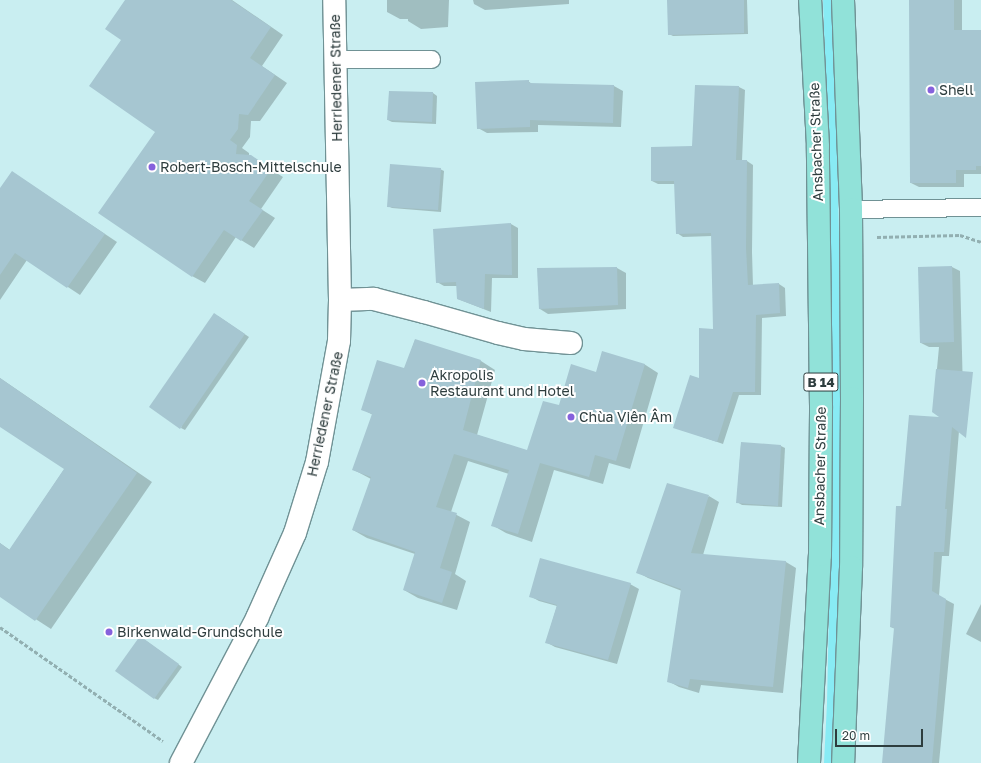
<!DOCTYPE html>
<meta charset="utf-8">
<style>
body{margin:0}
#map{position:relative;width:981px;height:763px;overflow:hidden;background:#c9eef1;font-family:"Golos Text",sans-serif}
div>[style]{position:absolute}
.green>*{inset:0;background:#88ebf4}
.shadow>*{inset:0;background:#0003}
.building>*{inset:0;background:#a6c6d1}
.path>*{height:2.5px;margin-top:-1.25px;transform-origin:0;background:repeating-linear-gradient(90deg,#92afb1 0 4px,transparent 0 6px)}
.roads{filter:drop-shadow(1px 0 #709295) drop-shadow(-1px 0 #709295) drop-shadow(0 1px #709295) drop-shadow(0 -1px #709295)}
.lane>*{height:17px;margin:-8.5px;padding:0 8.5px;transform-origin:8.5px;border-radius:8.5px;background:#fff}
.street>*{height:22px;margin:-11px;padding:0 11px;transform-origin:11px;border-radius:11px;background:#fff}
.primary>*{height:22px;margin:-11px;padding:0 11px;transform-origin:11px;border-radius:11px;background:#91e2d9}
.dots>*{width:11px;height:11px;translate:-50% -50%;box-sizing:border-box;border:2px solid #fff;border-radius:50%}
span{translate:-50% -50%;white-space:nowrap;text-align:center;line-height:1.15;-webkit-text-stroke:4px #fff;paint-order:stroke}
.shield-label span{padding:1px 3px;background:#fff;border:1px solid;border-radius:3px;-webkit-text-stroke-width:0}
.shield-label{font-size:13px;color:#2e3d3e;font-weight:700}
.street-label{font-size:14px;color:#2e3d3e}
.poi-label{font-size:14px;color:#2e3d3e}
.left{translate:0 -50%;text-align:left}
.scale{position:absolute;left:835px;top:729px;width:88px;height:18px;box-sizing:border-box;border:2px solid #2e3d3e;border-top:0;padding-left:5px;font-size:12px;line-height:14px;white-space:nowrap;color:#2e3d3e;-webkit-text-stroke:3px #fff;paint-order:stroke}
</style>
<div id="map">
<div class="green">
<div style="clip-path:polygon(823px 0,831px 0,837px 139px,841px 330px,839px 572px,832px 763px,824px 763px,827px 703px,832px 473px,830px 207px)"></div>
</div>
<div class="shadow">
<div style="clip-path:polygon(126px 0,232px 0,283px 35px,262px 66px,287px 83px,260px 121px,251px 121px,250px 137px,242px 148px,249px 153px,249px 156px,283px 177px,261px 209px,275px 218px,254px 248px,236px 237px,205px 283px,192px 276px,156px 131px,122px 40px)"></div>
<div style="clip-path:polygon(387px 0,449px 0,448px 27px,421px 29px,408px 21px,408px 19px,400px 19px,387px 12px)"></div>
<div style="clip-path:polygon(473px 0,569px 0,569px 4px,485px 10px,474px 4px)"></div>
<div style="clip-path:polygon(668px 0,747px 0,748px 34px,673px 36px,669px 34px)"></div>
<div style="clip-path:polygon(910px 0,962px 0,962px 31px,981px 31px,981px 174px,964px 174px,964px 187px,919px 187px,911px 183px)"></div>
<div style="clip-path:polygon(528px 81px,532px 84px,614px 86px,623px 91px,621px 127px,538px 125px,538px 132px,487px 133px,478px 128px)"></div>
<div style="clip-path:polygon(739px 87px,745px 90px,742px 161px,747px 161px,753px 165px,752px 252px,753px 286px,779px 284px,785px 288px,786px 316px,762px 318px,761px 395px,739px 395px,723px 444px,674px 427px,700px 379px,714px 330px,712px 236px,683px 237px,677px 233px,675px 184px,658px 184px,652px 181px,693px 147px)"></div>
<div style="clip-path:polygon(433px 93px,437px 96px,436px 124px,392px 122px,388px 120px)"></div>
<div style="clip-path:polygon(440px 169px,444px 171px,441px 212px,392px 208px,388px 206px)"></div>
<div style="clip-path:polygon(12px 172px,117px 242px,80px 295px,27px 260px,0 300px,0 190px)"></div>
<div style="clip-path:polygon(511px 224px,518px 228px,518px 278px,492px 278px,491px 312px,458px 299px,458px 286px,444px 286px,437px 282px)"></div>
<div style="clip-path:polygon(952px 267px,960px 271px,964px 434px,959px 431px,949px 556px,942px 556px,939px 596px,954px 604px,939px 763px,883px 763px,895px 629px,891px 627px,902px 507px,943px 419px,933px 411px,939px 347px,929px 347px,921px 343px,919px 268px)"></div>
<div style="clip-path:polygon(617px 268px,626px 273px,626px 309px,548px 314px,540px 309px,538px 269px)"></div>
<div style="clip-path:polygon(218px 316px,249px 337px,185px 430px,181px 428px)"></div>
<div style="clip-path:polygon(415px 340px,481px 361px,495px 370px,477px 435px,528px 451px,560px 407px,596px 373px,644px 364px,658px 373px,630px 469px,609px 463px,603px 484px,554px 470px,532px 542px,506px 533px,492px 525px,509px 474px,468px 461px,451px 512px,470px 522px,455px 574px,466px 581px,457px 610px,418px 598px,404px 590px,415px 554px,367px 538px,353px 530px,371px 479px,354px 470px,373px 415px,362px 409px,405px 369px)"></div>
<div style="clip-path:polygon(0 378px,152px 482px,51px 629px,0 596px,0 543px,10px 550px,65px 468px,0 426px)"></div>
<div style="clip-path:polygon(741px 444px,781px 446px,785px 448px,782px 507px,742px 505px,737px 502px)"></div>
<div style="clip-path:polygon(709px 496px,719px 502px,703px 555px,786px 562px,796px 568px,783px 693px,701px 685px,699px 693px,679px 687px,668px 681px,682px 591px,648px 578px,637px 572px)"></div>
<div style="clip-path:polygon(630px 584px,639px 589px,617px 664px,555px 647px,546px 642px,557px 606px,539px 601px,530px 596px)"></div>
<div style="clip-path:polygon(981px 604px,981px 642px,966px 634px)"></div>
<div style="clip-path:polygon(145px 640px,182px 667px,158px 700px,154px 698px)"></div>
</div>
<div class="building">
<div style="clip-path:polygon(125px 0,231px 0,271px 27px,250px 58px,275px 75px,248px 115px,239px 114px,238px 129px,230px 140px,237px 145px,236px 154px,251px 155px,271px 169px,249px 201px,263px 210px,241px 241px,224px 230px,192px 277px,98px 213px,155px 132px,89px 86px,121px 40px,105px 29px)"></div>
<div style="clip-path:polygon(667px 0,744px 0,744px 33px,668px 35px)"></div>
<div style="clip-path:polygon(909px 0,954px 0,954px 30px,981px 30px,981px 166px,976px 166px,976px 170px,956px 170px,956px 183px,910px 183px)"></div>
<div style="clip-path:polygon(529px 80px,529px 83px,614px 85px,613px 123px,530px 120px,530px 127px,477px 129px,475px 82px)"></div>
<div style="clip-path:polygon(695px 85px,739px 86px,736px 160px,747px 160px,746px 248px,748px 285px,779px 283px,780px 313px,756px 315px,755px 392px,733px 392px,717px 442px,673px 428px,690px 375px,699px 378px,699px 328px,713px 329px,711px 233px,676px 234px,674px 181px,651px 181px,651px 147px,692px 146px)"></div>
<div style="clip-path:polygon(389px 91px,433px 92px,432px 122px,387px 120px)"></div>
<div style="clip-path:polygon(390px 164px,441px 168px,438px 210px,387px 207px)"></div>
<div style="clip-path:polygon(12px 171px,105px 234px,67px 288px,15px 253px,0 275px,0 188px)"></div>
<div style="clip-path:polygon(511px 223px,512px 275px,485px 274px,484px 309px,457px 299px,456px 282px,436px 283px,433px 229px)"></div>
<div style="clip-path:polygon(952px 266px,954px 342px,920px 343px,918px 267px)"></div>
<div style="clip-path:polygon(617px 267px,618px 305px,539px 309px,537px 268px)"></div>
<div style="clip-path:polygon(214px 313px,245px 334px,180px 429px,149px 407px)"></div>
<div style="clip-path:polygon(415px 339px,481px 360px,463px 430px,527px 450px,543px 401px,559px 405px,571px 364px,596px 372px,602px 351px,645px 364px,616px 461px,595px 455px,589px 477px,540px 463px,518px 534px,491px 526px,509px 470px,454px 454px,436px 507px,457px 513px,440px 568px,452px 572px,442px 603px,403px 590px,415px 552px,352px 530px,371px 477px,352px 470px,372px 414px,361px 410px,377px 360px,404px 368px)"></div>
<div style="clip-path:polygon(936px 369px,973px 372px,966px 438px,952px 427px,945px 509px,947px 509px,944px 552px,934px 552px,932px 591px,946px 599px,932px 763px,882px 763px,894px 628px,890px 627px,896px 506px,901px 506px,909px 415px,939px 417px,932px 412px)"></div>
<div style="clip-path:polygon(0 378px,137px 473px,35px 621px,0 597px,0 543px,9px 550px,64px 469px,0 427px)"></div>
<div style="clip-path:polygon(741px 442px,781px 445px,778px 506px,736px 503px)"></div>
<div style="clip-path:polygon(667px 483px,709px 495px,691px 553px,786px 561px,773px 687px,690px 679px,688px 688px,667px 682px,681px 589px,636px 573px)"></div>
<div style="clip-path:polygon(540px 558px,631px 583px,608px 660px,545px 643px,557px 605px,529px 597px)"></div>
<div style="clip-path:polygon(140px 636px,179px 664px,154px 699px,115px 671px)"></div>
</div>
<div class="path">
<div style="left:877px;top:237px;width:83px;rotate:-1.4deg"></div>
<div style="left:960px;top:235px;width:22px;rotate:18deg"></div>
<div style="left:0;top:627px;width:199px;rotate:35deg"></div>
</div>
<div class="roads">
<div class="lane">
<div style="left:336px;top:59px;width:95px"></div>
<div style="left:851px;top:209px;width:130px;rotate:-0.9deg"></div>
</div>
<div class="street">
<div style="left:340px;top:300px;width:34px;rotate:-2deg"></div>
<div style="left:374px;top:299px;width:52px;rotate:14.6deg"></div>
<div style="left:424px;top:312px;width:77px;rotate:15.8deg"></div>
<div style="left:498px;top:333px;width:27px;rotate:13deg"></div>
<div style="left:524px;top:339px;width:47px;rotate:4.9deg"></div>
<div style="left:181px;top:763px;width:164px;rotate:-62.3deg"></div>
<div style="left:257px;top:618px;width:93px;rotate:-65.9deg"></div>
<div style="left:295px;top:533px;width:74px;rotate:-72.8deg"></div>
<div style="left:317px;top:462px;width:123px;rotate:-79.7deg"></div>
<div style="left:339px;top:341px;width:41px;rotate:-88.6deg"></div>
<div style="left:340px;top:300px;width:300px;rotate:-91.1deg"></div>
</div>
<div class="primary">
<div style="left:843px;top:0;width:209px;rotate:87.8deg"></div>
<div style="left:851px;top:209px;width:189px;rotate:89.7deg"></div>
<div style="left:852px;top:398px;width:169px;rotate:90.3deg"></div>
<div style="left:851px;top:567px;width:196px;rotate:92.3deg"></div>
<div style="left:809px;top:763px;width:208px;rotate:-87deg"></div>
<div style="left:820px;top:555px;width:149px;rotate:-89.6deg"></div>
<div style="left:821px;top:406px;width:260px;rotate:-90.7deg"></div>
<div style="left:818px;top:146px;width:146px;rotate:-93.1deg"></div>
</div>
</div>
<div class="dots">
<div style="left:931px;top:90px;background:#8661dc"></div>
<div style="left:152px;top:167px;background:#8661dc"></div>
<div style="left:422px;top:383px;background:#8661dc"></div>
<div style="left:571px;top:417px;background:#8661dc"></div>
<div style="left:109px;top:632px;background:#8661dc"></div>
</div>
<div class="shield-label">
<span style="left:821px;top:382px">B 14</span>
</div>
<div class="street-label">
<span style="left:336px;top:78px;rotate:-91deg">Herriedener Straße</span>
<span style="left:816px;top:142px;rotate:-92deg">Ansbacher Straße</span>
<span style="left:325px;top:414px;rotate:-78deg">Herriedener Straße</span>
<span style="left:820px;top:466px;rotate:-89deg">Ansbacher Straße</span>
</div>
<div class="poi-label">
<span class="left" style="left:939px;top:90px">Shell</span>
<span class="left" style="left:160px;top:167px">Robert-Bosch-Mittelschule</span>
<span class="left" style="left:430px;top:383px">Akropolis<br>Restaurant und Hotel</span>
<span class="left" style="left:579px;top:417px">Chùa Viên Âm</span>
<span class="left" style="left:117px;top:632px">Birkenwald-Grundschule</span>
</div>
<div class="scale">20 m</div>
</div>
